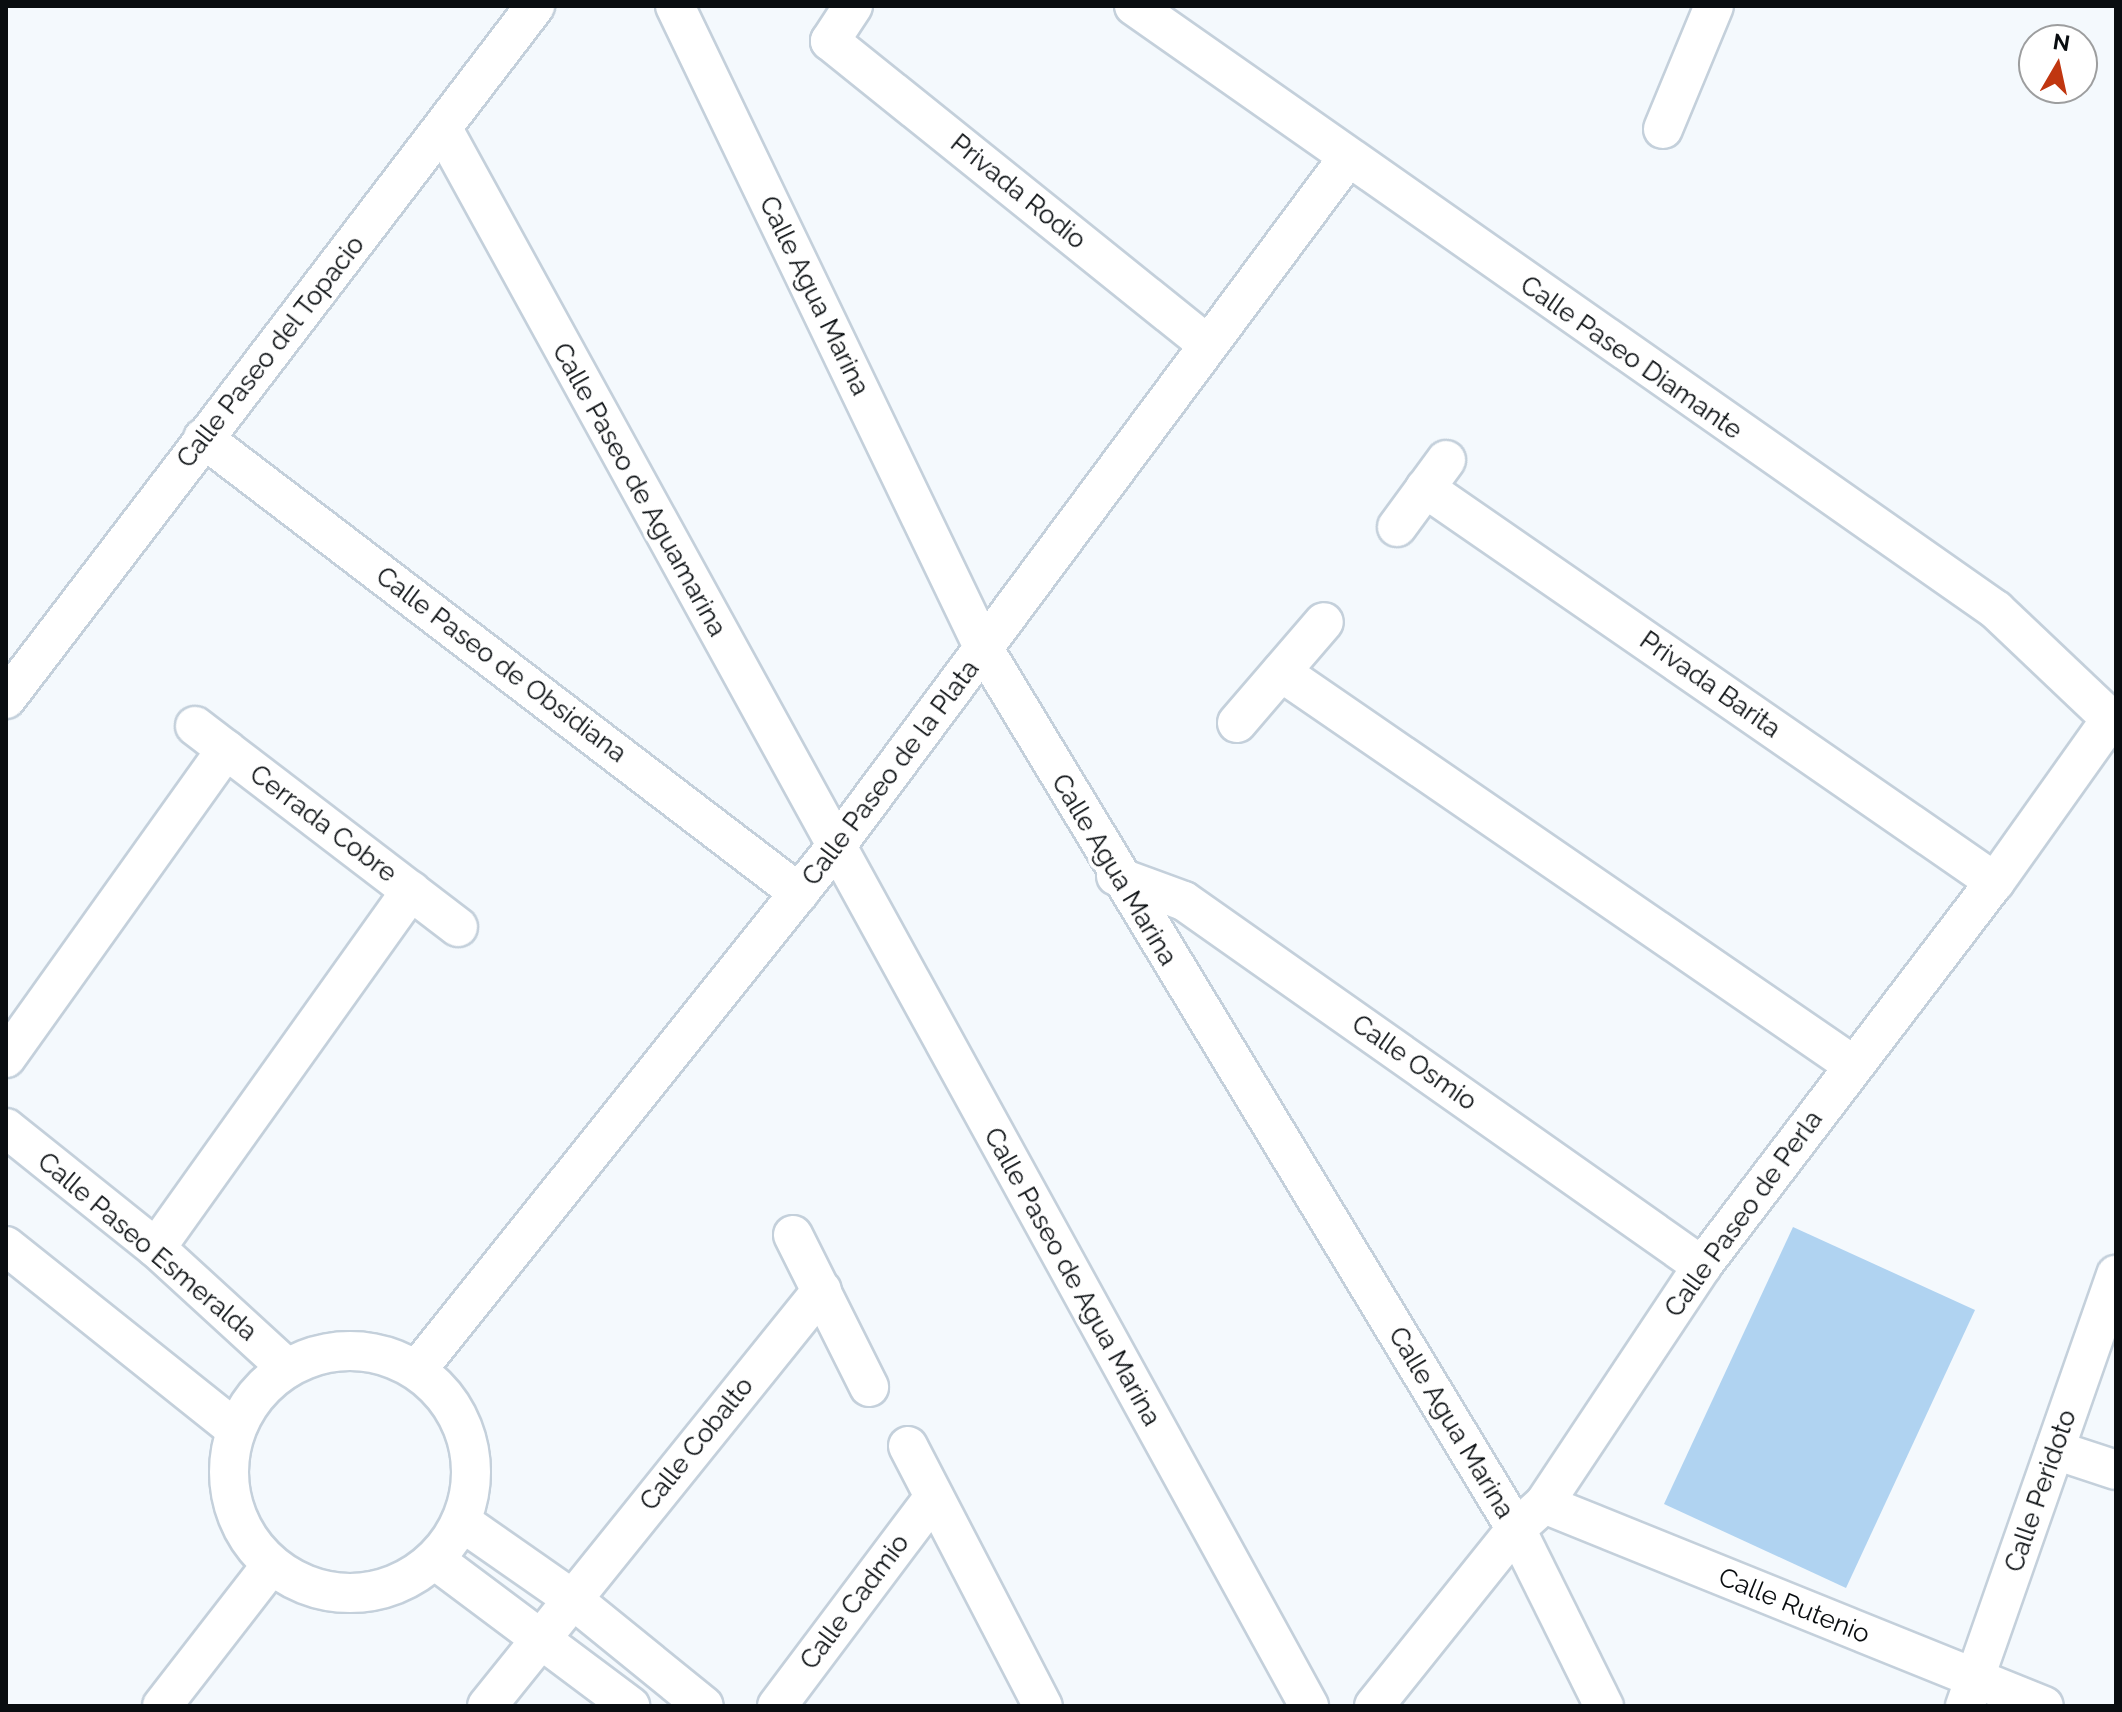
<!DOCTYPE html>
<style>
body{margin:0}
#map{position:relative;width:2122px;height:1712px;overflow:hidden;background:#f4f9fd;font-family:Raleway,sans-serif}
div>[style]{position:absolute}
.green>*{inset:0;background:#b0d3f1}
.roads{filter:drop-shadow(2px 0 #c4d0db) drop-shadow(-2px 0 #c4d0db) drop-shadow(0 2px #c4d0db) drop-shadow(0 -2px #c4d0db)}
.minor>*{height:38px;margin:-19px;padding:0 19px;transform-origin:19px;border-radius:19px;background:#fff}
.minor>.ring{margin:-19px;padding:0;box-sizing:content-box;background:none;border:38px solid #fff;border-radius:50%}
span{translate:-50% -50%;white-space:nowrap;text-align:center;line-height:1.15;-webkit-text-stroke:8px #fff;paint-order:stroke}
.street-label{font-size:26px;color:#090d10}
.frame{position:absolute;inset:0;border:8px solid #090d10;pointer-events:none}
.north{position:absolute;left:2018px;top:24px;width:80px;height:80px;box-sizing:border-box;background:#fff;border:2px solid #9d9e9f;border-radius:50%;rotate:9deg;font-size:22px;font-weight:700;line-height:32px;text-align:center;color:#090d10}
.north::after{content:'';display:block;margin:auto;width:28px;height:36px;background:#c03610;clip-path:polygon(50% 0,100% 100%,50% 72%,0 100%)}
</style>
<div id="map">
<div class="green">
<div style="clip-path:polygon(1793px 1227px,1975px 1310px,1846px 1588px,1664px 1504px)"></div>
</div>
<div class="roads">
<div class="minor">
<div style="left:675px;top:6px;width:716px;rotate:64.33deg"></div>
<div style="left:985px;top:651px;width:1026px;rotate:58.84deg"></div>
<div style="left:1516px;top:1529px;width:198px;rotate:63.6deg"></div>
<div style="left:853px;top:6px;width:42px;rotate:123.3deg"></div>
<div style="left:830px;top:41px;width:482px;rotate:38.8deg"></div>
<div style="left:1134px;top:6px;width:1053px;rotate:35.02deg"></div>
<div style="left:1996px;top:610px;width:166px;rotate:43.5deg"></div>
<div style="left:1663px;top:129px;width:133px;rotate:-67.5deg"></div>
<div style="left:444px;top:131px;width:1797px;rotate:61.22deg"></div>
<div style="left:203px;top:438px;width:750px;rotate:37.36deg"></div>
<div style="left:1425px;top:488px;width:693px;rotate:34.65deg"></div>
<div style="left:1397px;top:527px;width:83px;rotate:-53.8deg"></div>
<div style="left:1281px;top:672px;width:694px;rotate:34.49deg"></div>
<div style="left:6px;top:699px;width:872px;rotate:-52.64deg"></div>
<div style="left:1237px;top:723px;width:133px;rotate:-49.3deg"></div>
<div style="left:195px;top:726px;width:331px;rotate:37.4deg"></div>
<div style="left:1116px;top:876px;width:72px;rotate:20.2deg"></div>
<div style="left:1184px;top:901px;width:634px;rotate:35.17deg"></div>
<div style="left:6px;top:1058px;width:379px;rotate:-54.5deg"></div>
<div style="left:6px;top:1128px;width:192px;rotate:38.7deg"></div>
<div style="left:156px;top:1248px;width:178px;rotate:42.5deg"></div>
<div style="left:793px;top:1235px;width:170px;rotate:63.4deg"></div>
<div style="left:6px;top:1246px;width:293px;rotate:38.6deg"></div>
<div style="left:156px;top:1248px;width:439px;rotate:-54.5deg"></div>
<div class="ring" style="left:229px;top:1351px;width:204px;height:204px"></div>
<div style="left:417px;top:1370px;width:667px;rotate:-51.33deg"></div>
<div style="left:834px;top:849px;width:858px;rotate:-53.38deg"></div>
<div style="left:908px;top:1446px;width:293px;rotate:62.6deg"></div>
<div style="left:2055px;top:1450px;width:64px;rotate:18.2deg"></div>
<div style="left:1544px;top:1504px;width:539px;rotate:22deg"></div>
<div style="left:462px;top:1522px;width:133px;rotate:34.9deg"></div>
<div style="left:571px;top:1598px;width:171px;rotate:39.1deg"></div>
<div style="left:435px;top:1560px;width:244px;rotate:36.8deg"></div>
<div style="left:162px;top:1706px;width:175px;rotate:-52.2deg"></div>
<div style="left:487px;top:1706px;width:534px;rotate:-51.16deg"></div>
<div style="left:777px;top:1706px;width:260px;rotate:-53.1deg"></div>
<div style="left:1374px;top:1706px;width:227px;rotate:-51.3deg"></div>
<div style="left:1516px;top:1529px;width:38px;rotate:-42deg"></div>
<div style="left:1544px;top:1504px;width:286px;rotate:-56.4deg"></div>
<div style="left:1702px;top:1266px;width:483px;rotate:-52.7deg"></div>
<div style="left:1995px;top:882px;width:200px;rotate:-54.6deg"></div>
<div style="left:1965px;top:1706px;width:457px;rotate:-70.7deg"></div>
</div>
</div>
<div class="street-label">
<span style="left:1018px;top:192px;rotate:39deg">Privada Rodio</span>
<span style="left:814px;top:296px;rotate:64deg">Calle Agua Marina</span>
<span style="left:271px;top:352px;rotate:-52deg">Calle Paseo del Topacio</span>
<span style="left:1631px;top:358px;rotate:35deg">Calle Paseo Diamante</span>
<span style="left:639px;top:490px;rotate:61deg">Calle Paseo de Aguamarina</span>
<span style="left:501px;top:665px;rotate:37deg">Calle Paseo de Obsidiana</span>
<span style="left:1710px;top:685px;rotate:35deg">Privada Barita</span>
<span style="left:891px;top:773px;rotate:-53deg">Calle Paseo de la Plata</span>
<span style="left:323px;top:824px;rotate:37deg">Cerrada Cobre</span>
<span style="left:1114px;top:870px;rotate:59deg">Calle Agua Marina</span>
<span style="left:1414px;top:1063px;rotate:35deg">Calle Osmio</span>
<span style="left:1744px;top:1214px;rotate:-54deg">Calle Paseo de Perla</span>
<span style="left:147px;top:1247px;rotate:40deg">Calle Paseo Esmeralda</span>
<span style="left:1072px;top:1277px;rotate:61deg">Calle Paseo de Agua Marina</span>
<span style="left:1451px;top:1423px;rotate:59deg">Calle Agua Marina</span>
<span style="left:697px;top:1444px;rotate:-51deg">Calle Cobalto</span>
<span style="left:2041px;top:1491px;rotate:-71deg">Calle Peridoto</span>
<span style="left:855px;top:1602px;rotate:-53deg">Calle Cadmio</span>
<span style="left:1794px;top:1606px;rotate:22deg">Calle Rutenio</span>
</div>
<div class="frame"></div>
<div class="north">N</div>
</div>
